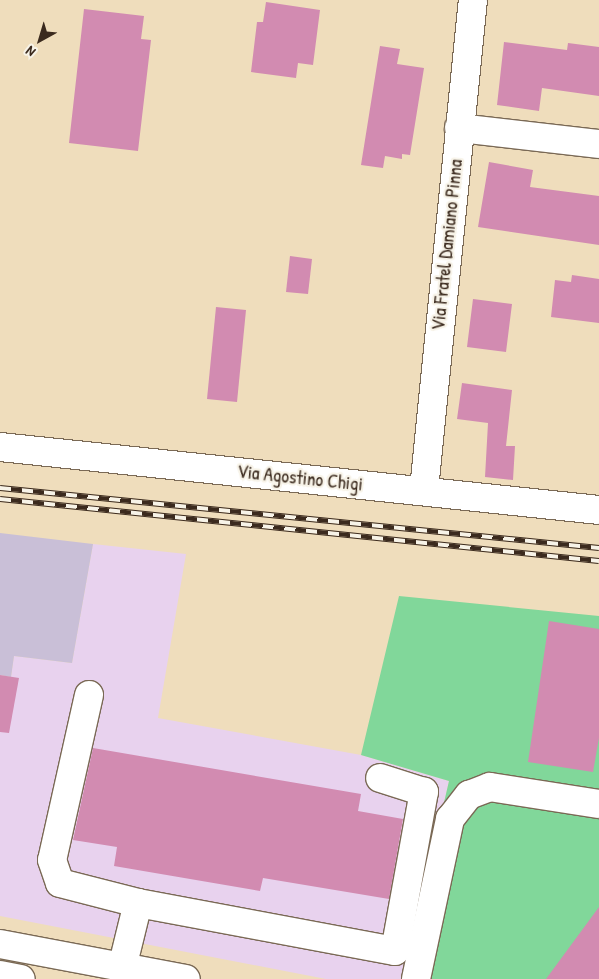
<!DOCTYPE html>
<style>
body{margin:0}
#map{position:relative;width:599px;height:979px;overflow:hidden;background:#efddbc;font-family:"Patrick Hand",sans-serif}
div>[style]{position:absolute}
.built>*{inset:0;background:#e8d2ee}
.industrial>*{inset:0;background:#c9bfd7}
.green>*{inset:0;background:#81d79a}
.building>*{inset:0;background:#d28bb1}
.roads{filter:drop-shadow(1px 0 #7a6955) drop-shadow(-1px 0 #7a6955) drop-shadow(0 1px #7a6955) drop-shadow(0 -1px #7a6955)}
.minor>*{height:28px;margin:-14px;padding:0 14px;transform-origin:14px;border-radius:14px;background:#fff}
.major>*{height:28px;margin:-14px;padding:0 14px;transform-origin:14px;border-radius:14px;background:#fff}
.rail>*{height:5.5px;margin-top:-2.75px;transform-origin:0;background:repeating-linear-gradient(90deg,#f7f3e8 0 11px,#3b2a1e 0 22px);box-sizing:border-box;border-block:1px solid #3b2a1e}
span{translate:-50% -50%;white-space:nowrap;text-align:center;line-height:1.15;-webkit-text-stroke:4.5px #f7f3e8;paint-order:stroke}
.street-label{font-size:19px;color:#3b2a1e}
.north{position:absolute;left:15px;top:15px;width:50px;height:50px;-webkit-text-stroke:4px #f7f3e8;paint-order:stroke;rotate:219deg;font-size:14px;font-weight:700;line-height:20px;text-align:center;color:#3b2a1e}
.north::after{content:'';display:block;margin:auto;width:18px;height:22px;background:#3b2a1e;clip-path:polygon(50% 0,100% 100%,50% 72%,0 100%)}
</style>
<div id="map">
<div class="built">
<div style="clip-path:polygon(93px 544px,186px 554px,158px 718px,361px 755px,449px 781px,403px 979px,326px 979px,0 916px,0 675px,11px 677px,14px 656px,72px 663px)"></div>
</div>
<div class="industrial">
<div style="clip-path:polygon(0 533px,93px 544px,72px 663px,14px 656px,11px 677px,0 675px)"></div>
</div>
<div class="green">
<div style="clip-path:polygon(399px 596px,599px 616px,599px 979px,403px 979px,449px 781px,361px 755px)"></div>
</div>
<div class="building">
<div style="clip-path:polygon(266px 2px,320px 10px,313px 65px,298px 63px,296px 78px,251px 72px,257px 22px,263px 22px)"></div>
<div style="clip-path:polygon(84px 9px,144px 16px,141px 39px,151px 40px,138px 151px,69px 143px)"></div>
<div style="clip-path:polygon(504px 42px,567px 50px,568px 43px,599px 47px,599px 96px,542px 88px,539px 111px,497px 105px)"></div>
<div style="clip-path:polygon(380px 46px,400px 49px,397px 64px,424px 68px,410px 155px,402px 154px,402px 159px,385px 156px,383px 168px,361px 165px)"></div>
<div style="clip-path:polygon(489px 162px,533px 170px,530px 187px,599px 196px,599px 245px,478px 227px)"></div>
<div style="clip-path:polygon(290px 256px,312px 259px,308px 294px,286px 292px)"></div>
<div style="clip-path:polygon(572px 275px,599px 279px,599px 323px,551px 317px,555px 280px,571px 282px)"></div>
<div style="clip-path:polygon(473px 299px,512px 304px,506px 352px,467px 347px)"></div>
<div style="clip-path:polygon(216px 307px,246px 310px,237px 402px,207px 399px)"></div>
<div style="clip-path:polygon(462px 383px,512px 390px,506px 446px,515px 446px,513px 480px,485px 477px,488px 423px,457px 419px)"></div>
<div style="clip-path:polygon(549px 621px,599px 629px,599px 738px,593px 772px,528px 762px)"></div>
<div style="clip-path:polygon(0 675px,19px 678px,9px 733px,0 732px)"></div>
<div style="clip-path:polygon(93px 748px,361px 794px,358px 811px,403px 819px,389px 899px,263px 878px,260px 891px,114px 866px,117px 847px,73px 840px)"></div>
<div style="clip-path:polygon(599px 907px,599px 979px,546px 979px)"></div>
</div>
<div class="roads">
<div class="minor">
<div style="left:459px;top:128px;width:141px;rotate:6.5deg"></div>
<div style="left:0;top:447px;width:602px;rotate:6deg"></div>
<div style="left:424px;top:490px;width:492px;rotate:-84.3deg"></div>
<div style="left:89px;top:695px;width:169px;rotate:102.6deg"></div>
<div style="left:52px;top:860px;width:24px;rotate:71deg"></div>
<div style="left:60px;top:883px;width:81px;rotate:14.4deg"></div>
<div style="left:122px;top:968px;width:67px;rotate:-76.2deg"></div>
<div style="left:138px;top:903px;width:261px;rotate:10.6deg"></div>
<div style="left:395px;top:951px;width:162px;rotate:-79.7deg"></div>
<div style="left:424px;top:792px;width:46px;rotate:-162.3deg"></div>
<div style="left:416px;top:979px;width:164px;rotate:-78deg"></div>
<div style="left:450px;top:819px;width:31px;rotate:-52deg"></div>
<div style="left:469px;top:795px;width:22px;rotate:-21deg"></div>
<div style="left:490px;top:787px;width:110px;rotate:8.9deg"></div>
</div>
<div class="major">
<div style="left:0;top:944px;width:189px;rotate:10.7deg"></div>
<div style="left:0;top:975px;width:21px;rotate:11deg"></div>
</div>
</div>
<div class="rail">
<div style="left:0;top:488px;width:602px;rotate:5.72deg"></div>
<div style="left:0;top:499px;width:602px;rotate:5.91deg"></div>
</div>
<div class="street-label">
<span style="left:447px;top:245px;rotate:-84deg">Via Fratel Damiano Pinna</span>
<span style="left:300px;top:478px;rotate:6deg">Via Agostino Chigi</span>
</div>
<div class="north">N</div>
</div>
